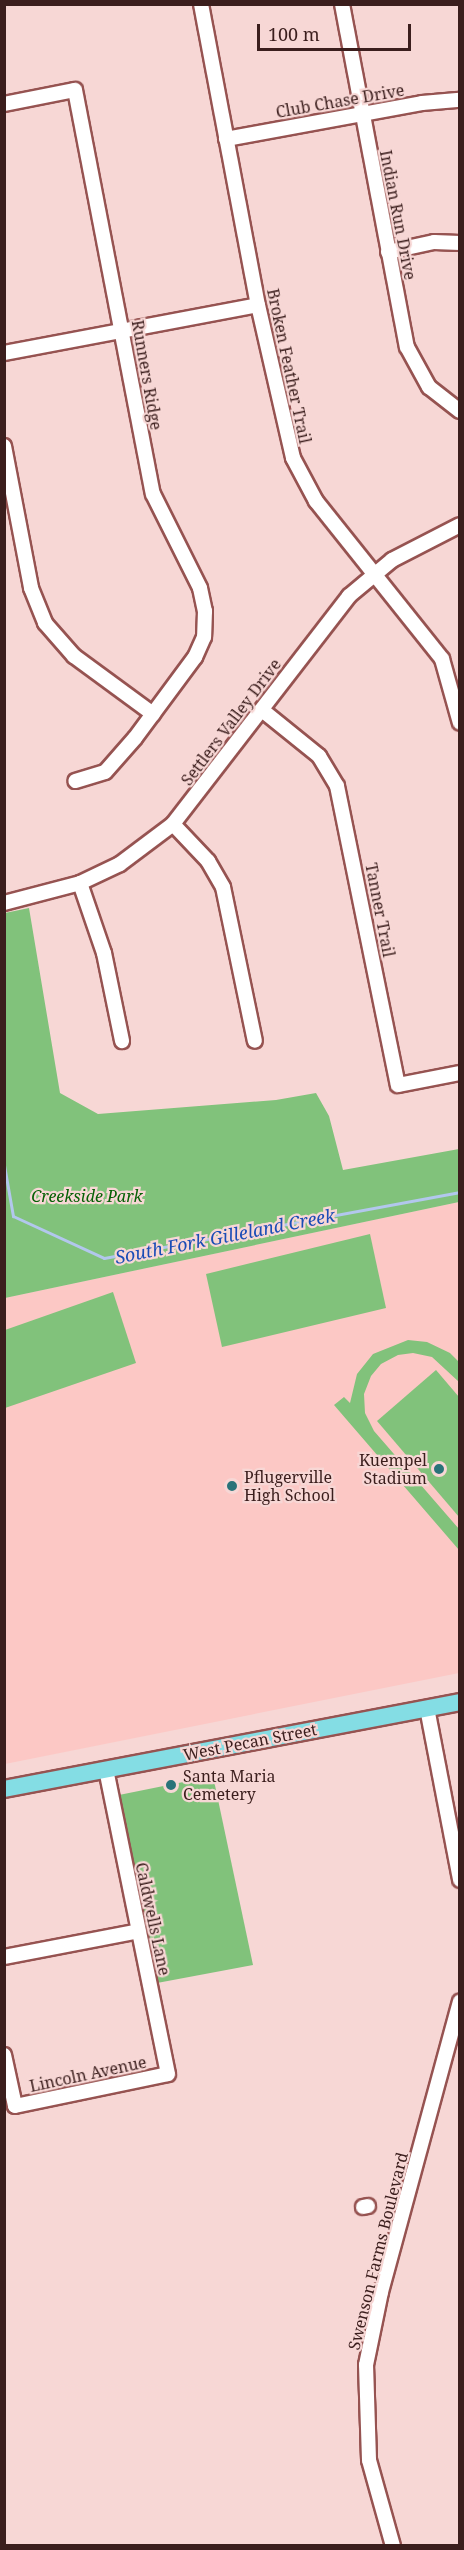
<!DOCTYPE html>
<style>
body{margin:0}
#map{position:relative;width:464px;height:2550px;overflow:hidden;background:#f7d7d5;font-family:"Noto Serif",serif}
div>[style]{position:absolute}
.built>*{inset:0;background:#fcc8c5}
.green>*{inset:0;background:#81c27b}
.stream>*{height:3px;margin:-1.5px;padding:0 1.5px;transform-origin:1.5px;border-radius:1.5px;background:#b2c7ed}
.roads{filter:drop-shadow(2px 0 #965351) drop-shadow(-2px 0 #965351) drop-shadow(0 2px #965351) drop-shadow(0 -2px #965351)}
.minor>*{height:14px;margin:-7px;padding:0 7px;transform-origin:7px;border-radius:7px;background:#fff}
.major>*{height:16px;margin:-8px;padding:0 8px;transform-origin:8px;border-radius:8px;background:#84dde4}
.dots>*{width:16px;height:16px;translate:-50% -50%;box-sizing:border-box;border:3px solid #f7d7d5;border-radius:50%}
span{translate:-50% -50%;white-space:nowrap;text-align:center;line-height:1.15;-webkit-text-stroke:4.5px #f7d7d5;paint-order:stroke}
.street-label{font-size:16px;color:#3b1e1d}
.park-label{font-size:16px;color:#066005;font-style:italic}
.poi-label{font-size:16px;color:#3b1e1d}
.right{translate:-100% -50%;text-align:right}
.left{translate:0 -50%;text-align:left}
.water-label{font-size:18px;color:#1a4cb6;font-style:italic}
.frame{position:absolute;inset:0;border:6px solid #3b1e1d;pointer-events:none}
.scale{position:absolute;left:257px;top:24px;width:154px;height:27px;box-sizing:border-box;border:3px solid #3b1e1d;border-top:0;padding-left:8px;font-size:18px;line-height:21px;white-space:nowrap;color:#3b1e1d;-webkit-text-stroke:4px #f7d7d5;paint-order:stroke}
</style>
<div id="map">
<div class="built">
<div style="clip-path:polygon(459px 1202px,459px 1673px,5px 1764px,5px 1298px)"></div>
</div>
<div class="green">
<div style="clip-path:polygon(29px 908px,60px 1093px,98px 1114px,276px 1100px,316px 1093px,329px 1116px,343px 1170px,459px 1149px,459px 1202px,5px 1298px,5px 913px)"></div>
<div style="clip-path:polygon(370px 1234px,386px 1308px,222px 1347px,206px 1274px)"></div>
<div style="clip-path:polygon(113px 1292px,136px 1363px,5px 1408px,5px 1330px)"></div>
<div style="clip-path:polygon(408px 1340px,427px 1342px,450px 1353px,459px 1362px,459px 1382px,432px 1357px,413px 1353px,398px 1355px,381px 1364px,371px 1376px,364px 1394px,365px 1413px,374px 1431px,459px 1529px,459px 1550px,334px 1405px,344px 1397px,350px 1403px,357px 1374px,373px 1354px)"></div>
<div style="clip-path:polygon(436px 1370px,459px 1397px,459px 1517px,377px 1421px)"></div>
<div style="clip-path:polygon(213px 1776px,253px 1965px,157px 1983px,119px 1795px)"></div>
</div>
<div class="stream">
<div style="left:4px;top:1165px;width:52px;rotate:80deg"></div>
<div style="left:13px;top:1216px;width:100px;rotate:24.8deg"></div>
<div style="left:104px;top:1258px;width:362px;rotate:-10.5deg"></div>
</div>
<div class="roads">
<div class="minor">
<div style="left:201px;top:4px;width:306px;rotate:79.3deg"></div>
<div style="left:258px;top:305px;width:157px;rotate:77.1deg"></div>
<div style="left:293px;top:458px;width:49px;rotate:61.9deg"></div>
<div style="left:316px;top:501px;width:202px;rotate:51.4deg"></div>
<div style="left:442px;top:659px;width:66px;rotate:74.3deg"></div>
<div style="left:342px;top:4px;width:349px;rotate:79.3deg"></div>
<div style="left:407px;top:347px;width:46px;rotate:61.2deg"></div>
<div style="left:429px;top:387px;width:39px;rotate:38deg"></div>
<div style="left:4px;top:104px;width:72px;rotate:-11.2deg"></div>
<div style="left:75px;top:90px;width:411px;rotate:79.1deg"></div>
<div style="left:153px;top:494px;width:105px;rotate:63.4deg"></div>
<div style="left:200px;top:588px;width:24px;rotate:78deg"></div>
<div style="left:205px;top:611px;width:26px;rotate:92deg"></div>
<div style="left:204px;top:637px;width:22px;rotate:114deg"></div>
<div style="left:195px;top:657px;width:101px;rotate:126.5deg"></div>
<div style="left:135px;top:738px;width:45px;rotate:131.4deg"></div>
<div style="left:105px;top:772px;width:31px;rotate:163deg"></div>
<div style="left:226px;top:139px;width:199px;rotate:-10.4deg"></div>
<div style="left:422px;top:103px;width:38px;rotate:-5deg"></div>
<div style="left:388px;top:252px;width:47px;rotate:-12.3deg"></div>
<div style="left:434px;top:242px;width:26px;rotate:2deg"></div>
<div style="left:4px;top:353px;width:258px;rotate:-10.7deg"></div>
<div style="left:4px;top:446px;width:145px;rotate:79.2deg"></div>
<div style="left:31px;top:588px;width:38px;rotate:68deg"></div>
<div style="left:45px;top:623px;width:44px;rotate:48.7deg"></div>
<div style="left:74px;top:656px;width:98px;rotate:36.3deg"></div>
<div style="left:262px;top:710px;width:73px;rotate:38.9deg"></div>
<div style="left:319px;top:756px;width:35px;rotate:59deg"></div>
<div style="left:337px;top:786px;width:305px;rotate:78.5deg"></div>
<div style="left:398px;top:1085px;width:63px;rotate:-11deg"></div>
<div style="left:173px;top:824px;width:51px;rotate:46.6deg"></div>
<div style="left:208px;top:861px;width:30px;rotate:60deg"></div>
<div style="left:223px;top:887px;width:157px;rotate:78.3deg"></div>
<div style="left:80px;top:883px;width:74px;rotate:71.1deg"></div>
<div style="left:104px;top:953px;width:90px;rotate:78.4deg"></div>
<div style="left:4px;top:903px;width:79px;rotate:-14.7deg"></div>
<div style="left:80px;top:883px;width:44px;rotate:-25.4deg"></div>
<div style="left:120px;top:864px;width:66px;rotate:-37deg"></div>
<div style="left:173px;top:824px;width:288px;rotate:-52.3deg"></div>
<div style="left:349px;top:596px;width:56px;rotate:-39.9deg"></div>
<div style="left:392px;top:560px;width:76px;rotate:-27.2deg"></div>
<div style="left:427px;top:1708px;width:175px;rotate:79.1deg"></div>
<div style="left:4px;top:1957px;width:137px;rotate:-10.9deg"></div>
<div style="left:4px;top:2055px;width:52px;rotate:77.8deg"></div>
<div style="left:15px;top:2106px;width:156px;rotate:-11.8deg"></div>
<div style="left:168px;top:2074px;width:310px;rotate:-101.5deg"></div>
<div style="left:363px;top:2207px;width:5px;rotate:-11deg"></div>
<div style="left:393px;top:2546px;width:89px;rotate:-105.6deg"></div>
<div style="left:369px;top:2460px;width:95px;rotate:-91.8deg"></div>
<div style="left:366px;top:2365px;width:75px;rotate:-78.4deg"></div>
<div style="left:381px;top:2292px;width:301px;rotate:-74.8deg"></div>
</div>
<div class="major">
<div style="left:4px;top:1789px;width:464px;rotate:-10.8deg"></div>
</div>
</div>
<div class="dots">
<div style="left:439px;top:1469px;background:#297379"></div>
<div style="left:232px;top:1486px;background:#297379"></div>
<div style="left:171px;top:1785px;background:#297379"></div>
</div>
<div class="street-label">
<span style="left:340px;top:101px;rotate:-10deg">Club Chase Drive</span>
<span style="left:398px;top:215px;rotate:79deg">Indian Run Drive</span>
<span style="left:289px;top:366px;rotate:78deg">Broken Feather Trail</span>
<span style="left:147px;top:375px;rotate:80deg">Runners Ridge</span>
<span style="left:231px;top:722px;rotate:-53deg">Settlers Valley Drive</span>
<span style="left:380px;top:910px;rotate:79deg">Tanner Trail</span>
<span style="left:250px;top:1742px;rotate:-11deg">West Pecan Street</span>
<span style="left:153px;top:1919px;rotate:78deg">Caldwells Lane</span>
<span style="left:88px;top:2074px;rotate:-12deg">Lincoln Avenue</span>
<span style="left:378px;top:2251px;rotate:-76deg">Swenson Farms Boulevard</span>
</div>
<div class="park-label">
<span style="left:87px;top:1196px">Creekside Park</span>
</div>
<div class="poi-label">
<span class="right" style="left:427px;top:1469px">Kuempel<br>Stadium</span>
<span class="left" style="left:244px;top:1486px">Pflugerville<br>High School</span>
<span class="left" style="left:183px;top:1785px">Santa Maria<br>Cemetery</span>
</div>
<div class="water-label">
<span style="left:225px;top:1236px;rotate:-11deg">South Fork Gilleland Creek</span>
</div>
<div class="frame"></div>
<div class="scale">100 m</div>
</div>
